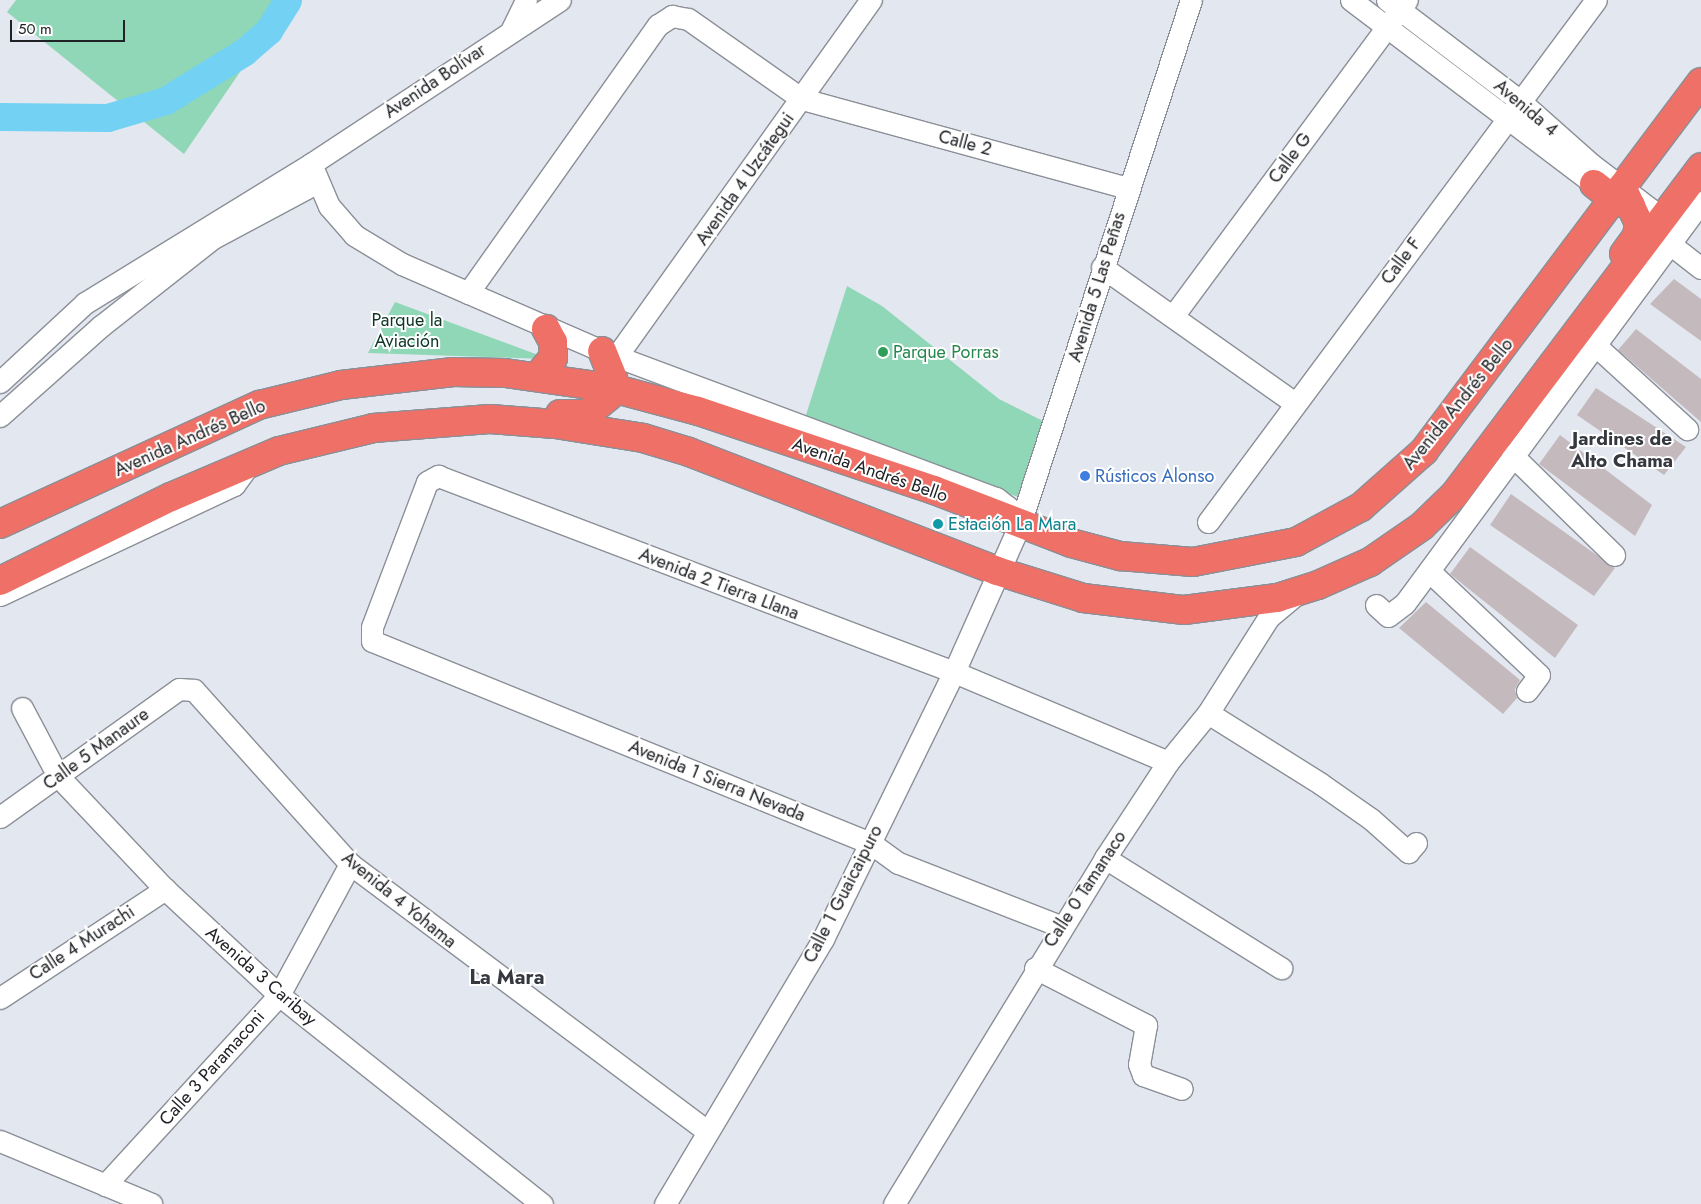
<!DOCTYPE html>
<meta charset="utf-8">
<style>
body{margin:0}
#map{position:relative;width:1701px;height:1204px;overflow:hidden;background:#e3e7ef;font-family:Jost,sans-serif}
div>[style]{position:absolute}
.green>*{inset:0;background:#90d7b7}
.river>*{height:28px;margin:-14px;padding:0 14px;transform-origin:14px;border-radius:14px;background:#73d1f3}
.building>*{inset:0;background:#c4babe}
.roads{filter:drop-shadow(1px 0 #8b8f97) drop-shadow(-1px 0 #8b8f97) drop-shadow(0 1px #8b8f97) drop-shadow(0 -1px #8b8f97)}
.minor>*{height:21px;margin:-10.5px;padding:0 10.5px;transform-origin:10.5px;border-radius:10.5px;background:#fff}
.highway>*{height:28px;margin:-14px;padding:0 14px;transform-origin:14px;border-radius:14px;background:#ef7066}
.dots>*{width:14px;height:14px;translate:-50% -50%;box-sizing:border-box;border:2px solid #fff;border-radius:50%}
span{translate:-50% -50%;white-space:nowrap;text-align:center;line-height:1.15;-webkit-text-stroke:4px #fff;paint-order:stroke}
.street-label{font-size:18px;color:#202225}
.park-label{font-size:18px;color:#0d3526}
.leisure-label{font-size:18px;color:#27864d}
.left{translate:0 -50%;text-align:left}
.shop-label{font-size:18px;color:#366cbe}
.culture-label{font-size:18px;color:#0d838f}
.neighbourhood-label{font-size:19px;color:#35393f;font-weight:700}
.quarter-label{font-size:20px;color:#35393f;font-weight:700}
.scale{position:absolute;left:10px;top:20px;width:115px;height:22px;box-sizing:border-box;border:2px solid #202225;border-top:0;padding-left:6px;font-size:15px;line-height:18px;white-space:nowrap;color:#202225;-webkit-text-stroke:4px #fff;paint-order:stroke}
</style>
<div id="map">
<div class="green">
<div style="clip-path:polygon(16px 0,289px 0,184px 154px,7px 12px)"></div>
<div style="clip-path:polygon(847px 286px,882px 306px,999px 399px,1043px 421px,1021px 498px,805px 418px)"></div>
<div style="clip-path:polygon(395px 302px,549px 359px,368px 353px)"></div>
</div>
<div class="river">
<div style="left:0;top:117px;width:108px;rotate:0.5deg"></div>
<div style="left:108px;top:118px;width:60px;rotate:-16.3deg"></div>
<div style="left:166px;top:101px;width:93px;rotate:-31.8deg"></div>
<div style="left:245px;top:52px;width:32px;rotate:-41deg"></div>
<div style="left:269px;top:31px;width:36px;rotate:-58deg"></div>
</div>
<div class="building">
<div style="clip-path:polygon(1674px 279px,1701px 299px,1701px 341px,1650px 304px)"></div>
<div style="clip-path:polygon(1636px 329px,1701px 379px,1701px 422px,1618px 350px)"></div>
<div style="clip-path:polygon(1596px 388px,1686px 447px,1664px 475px,1577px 415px)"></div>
<div style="clip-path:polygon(1560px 435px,1652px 505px,1635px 536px,1539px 464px)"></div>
<div style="clip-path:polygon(1511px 494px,1615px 568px,1594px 596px,1490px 525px)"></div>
<div style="clip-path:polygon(1470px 547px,1578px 625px,1555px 658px,1450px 574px)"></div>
<div style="clip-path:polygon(1426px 602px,1520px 680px,1515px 689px,1517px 698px,1503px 714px,1399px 628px)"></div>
</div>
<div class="roads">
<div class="minor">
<div style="left:1351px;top:0;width:302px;rotate:37.1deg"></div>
<div style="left:1387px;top:0;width:167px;rotate:37.2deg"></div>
<div style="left:1520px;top:101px;width:95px;rotate:41.6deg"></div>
<div style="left:1591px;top:164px;width:104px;rotate:37.2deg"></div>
<div style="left:512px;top:29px;width:32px;rotate:-64deg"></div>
<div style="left:311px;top:164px;width:46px;rotate:66.8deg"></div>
<div style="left:329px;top:206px;width:38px;rotate:49deg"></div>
<div style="left:354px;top:235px;width:56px;rotate:31.1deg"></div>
<div style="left:402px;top:264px;width:218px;rotate:23.5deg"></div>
<div style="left:602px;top:351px;width:421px;rotate:20.5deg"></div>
<div style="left:996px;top:498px;width:15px;rotate:37deg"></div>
<div style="left:1008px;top:507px;width:19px;rotate:55deg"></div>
<div style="left:1670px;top:244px;width:39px;rotate:38deg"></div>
<div style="left:1102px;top:267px;width:236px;rotate:35.2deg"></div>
<div style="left:468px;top:293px;width:329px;rotate:-54.7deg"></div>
<div style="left:658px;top:25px;width:17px;rotate:-33deg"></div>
<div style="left:672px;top:16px;width:16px;rotate:11deg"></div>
<div style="left:688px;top:19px;width:139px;rotate:35.1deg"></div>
<div style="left:802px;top:99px;width:337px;rotate:15.3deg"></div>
<div style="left:1173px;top:316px;width:393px;rotate:-53.5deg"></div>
<div style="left:1595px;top:345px;width:125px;rotate:42.4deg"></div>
<div style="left:616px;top:357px;width:439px;rotate:-54.5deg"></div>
<div style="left:0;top:382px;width:116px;rotate:-42.9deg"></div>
<div style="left:85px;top:303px;width:265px;rotate:-31.6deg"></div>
<div style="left:311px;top:164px;width:298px;rotate:-33.4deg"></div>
<div style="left:0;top:416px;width:135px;rotate:-41.7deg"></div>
<div style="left:101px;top:326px;width:142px;rotate:-38.2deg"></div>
<div style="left:213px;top:238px;width:119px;rotate:-28.1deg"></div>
<div style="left:1512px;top:455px;width:143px;rotate:44.4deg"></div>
<div style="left:1208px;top:522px;width:650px;rotate:-53.38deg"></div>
<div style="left:1429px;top:571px;width:151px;rotate:43.4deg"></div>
<div style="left:1539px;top:675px;width:20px;rotate:127deg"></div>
<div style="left:0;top:595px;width:259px;rotate:-25.2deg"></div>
<div style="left:234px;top:485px;width:26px;rotate:-54deg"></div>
<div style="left:1376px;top:605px;width:16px;rotate:43deg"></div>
<div style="left:1388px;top:616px;width:21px;rotate:-37deg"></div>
<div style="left:1405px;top:603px;width:498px;rotate:-53.6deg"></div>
<div style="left:22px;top:708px;width:77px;rotate:62.1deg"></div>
<div style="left:58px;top:776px;width:156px;rotate:46.6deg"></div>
<div style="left:165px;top:889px;width:156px;rotate:42.9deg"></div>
<div style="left:279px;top:995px;width:336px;rotate:38.5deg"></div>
<div style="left:1208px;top:713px;width:133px;rotate:32.1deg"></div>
<div style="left:1321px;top:784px;width:61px;rotate:35deg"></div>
<div style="left:1371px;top:819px;width:50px;rotate:41.7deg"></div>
<div style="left:1408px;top:852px;width:12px;rotate:-48deg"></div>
<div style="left:0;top:817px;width:220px;rotate:-35.6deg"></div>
<div style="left:179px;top:689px;width:15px;rotate:4deg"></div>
<div style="left:194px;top:690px;width:234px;rotate:48.1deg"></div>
<div style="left:350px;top:864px;width:446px;rotate:36.8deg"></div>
<div style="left:1105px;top:858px;width:208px;rotate:32deg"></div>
<div style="left:1060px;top:926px;width:174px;rotate:-158.7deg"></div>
<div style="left:898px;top:863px;width:34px;rotate:-144deg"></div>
<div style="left:870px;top:843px;width:537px;rotate:-157.92deg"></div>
<div style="left:372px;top:641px;width:14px;rotate:-90deg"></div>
<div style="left:372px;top:627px;width:155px;rotate:-69.2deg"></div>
<div style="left:427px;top:482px;width:13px;rotate:-29deg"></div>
<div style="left:438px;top:476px;width:552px;rotate:20.8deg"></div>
<div style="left:954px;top:672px;width:232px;rotate:22.8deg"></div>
<div style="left:1035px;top:968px;width:125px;rotate:27.2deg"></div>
<div style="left:1146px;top:1025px;width:40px;rotate:100deg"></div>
<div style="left:1139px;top:1064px;width:12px;rotate:70deg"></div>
<div style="left:1143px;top:1075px;width:41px;rotate:19.7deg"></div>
<div style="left:0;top:998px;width:198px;rotate:-33.4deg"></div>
<div style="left:0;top:1141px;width:164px;rotate:22.6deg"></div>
<div style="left:105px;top:1185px;width:258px;rotate:-47.5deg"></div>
<div style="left:279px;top:995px;width:149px;rotate:-61.5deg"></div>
<div style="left:665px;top:1204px;width:309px;rotate:-59.2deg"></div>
<div style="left:823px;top:939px;width:297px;rotate:-63.9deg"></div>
<div style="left:954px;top:672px;width:162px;rotate:-66deg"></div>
<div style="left:1020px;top:524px;width:551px;rotate:-71.93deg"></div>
<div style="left:894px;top:1204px;width:405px;rotate:-58.6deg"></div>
<div style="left:1105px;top:858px;width:115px;rotate:-56.7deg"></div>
<div style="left:1168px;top:762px;width:63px;rotate:-50.8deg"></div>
<div style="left:1208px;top:713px;width:114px;rotate:-57.6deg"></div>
<div style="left:1269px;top:617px;width:34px;rotate:-40deg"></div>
</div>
<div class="highway">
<div style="left:1594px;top:184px;width:28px;rotate:38deg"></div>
<div style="left:1616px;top:201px;width:16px;rotate:18deg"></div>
<div style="left:1622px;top:187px;width:40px;rotate:65deg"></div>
<div style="left:1639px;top:223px;width:13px;rotate:99deg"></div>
<div style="left:1637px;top:236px;width:22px;rotate:126deg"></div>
<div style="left:537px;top:377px;width:25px;rotate:-50deg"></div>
<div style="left:553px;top:358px;width:16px;rotate:-90deg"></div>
<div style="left:553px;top:342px;width:15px;rotate:-118deg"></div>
<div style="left:560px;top:414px;width:27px"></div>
<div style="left:587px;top:414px;width:28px;rotate:-39deg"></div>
<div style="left:609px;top:396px;width:18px;rotate:-77deg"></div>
<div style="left:613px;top:378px;width:29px;rotate:-112deg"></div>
<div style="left:0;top:524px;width:285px;rotate:-24.7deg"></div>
<div style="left:259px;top:405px;width:84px;rotate:-13.7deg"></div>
<div style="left:341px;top:385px;width:113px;rotate:-6.6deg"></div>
<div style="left:453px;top:372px;width:52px;rotate:1.1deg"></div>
<div style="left:505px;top:373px;width:108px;rotate:8deg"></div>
<div style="left:612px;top:388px;width:89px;rotate:15deg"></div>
<div style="left:698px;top:411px;width:249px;rotate:18.5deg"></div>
<div style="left:934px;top:490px;width:147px;rotate:21.1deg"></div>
<div style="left:1071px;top:543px;width:51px;rotate:14.9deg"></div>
<div style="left:1120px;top:556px;width:73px;rotate:4.7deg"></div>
<div style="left:1193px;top:562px;width:105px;rotate:-11deg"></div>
<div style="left:1296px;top:542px;width:74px;rotate:-28.3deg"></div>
<div style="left:1361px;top:507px;width:84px;rotate:-41.6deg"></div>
<div style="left:1424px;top:451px;width:461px;rotate:-53.1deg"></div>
<div style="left:0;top:581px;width:191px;rotate:-26.2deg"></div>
<div style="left:171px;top:497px;width:117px;rotate:-23.1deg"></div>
<div style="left:279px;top:451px;width:97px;rotate:-13.7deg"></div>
<div style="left:373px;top:428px;width:117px;rotate:-4.4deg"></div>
<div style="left:490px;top:419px;width:65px;rotate:4.4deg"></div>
<div style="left:555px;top:424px;width:89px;rotate:9deg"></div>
<div style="left:643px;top:438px;width:48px;rotate:16.9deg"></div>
<div style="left:689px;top:452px;width:330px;rotate:21.1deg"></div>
<div style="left:997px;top:571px;width:90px;rotate:17.4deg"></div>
<div style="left:1083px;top:598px;width:102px;rotate:6.8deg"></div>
<div style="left:1184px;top:610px;width:94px;rotate:-7.4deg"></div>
<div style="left:1277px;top:598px;width:43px;rotate:-17.6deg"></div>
<div style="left:1318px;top:585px;width:57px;rotate:-23.9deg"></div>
<div style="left:1370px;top:562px;width:63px;rotate:-34.7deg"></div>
<div style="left:1422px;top:526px;width:46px;rotate:-44.1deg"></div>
<div style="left:1455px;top:494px;width:409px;rotate:-53deg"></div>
</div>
</div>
<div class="dots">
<div style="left:883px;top:352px;background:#2e9e5b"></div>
<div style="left:1085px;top:476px;background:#3f7fe0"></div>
<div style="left:938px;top:524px;background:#0f9aa8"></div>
</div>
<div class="street-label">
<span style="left:435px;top:81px;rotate:-34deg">Avenida Bolívar</span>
<span style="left:1526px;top:108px;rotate:40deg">Avenida 4</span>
<span style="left:965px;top:143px;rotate:15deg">Calle 2</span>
<span style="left:1290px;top:158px;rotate:-53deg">Calle G</span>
<span style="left:745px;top:179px;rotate:-55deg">Avenida 4 Uzcátegui</span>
<span style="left:1401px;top:261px;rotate:-53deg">Calle F</span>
<span style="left:1097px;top:287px;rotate:-73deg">Avenida 5 Las Peñas</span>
<span style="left:1458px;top:404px;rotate:-51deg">Avenida Andrés Bello</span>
<span style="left:190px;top:438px;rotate:-24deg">Avenida Andrés Bello</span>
<span style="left:870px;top:470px;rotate:19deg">Avenida Andrés Bello</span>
<span style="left:719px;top:584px;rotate:21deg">Avenida 2 Tierra Llana</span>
<span style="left:96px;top:749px;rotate:-36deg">Calle 5 Manaure</span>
<span style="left:717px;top:781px;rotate:22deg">Avenida 1 Sierra Nevada</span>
<span style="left:1085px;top:889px;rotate:-57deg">Calle 0 Tamanaco</span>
<span style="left:843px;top:894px;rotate:-63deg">Calle 1 Guaicaipuro</span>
<span style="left:399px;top:900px;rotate:39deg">Avenida 4 Yohama</span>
<span style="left:82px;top:943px;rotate:-33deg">Calle 4 Murachi</span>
<span style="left:261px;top:976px;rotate:41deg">Avenida 3 Caribay</span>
<span style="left:212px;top:1068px;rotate:-48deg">Calle 3 Paramaconi</span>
</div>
<div class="park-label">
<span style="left:407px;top:331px">Parque la<br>Aviación</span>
</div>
<div class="leisure-label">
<span class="left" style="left:893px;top:352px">Parque Porras</span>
</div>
<div class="shop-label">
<span class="left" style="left:1095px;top:476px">Rústicos Alonso</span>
</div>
<div class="culture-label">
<span class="left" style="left:948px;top:524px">Estación La Mara</span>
</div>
<div class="neighbourhood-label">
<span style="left:1622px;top:450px">Jardines de<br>Alto Chama</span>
</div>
<div class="quarter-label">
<span style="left:507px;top:977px">La Mara</span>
</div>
<div class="scale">50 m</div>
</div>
